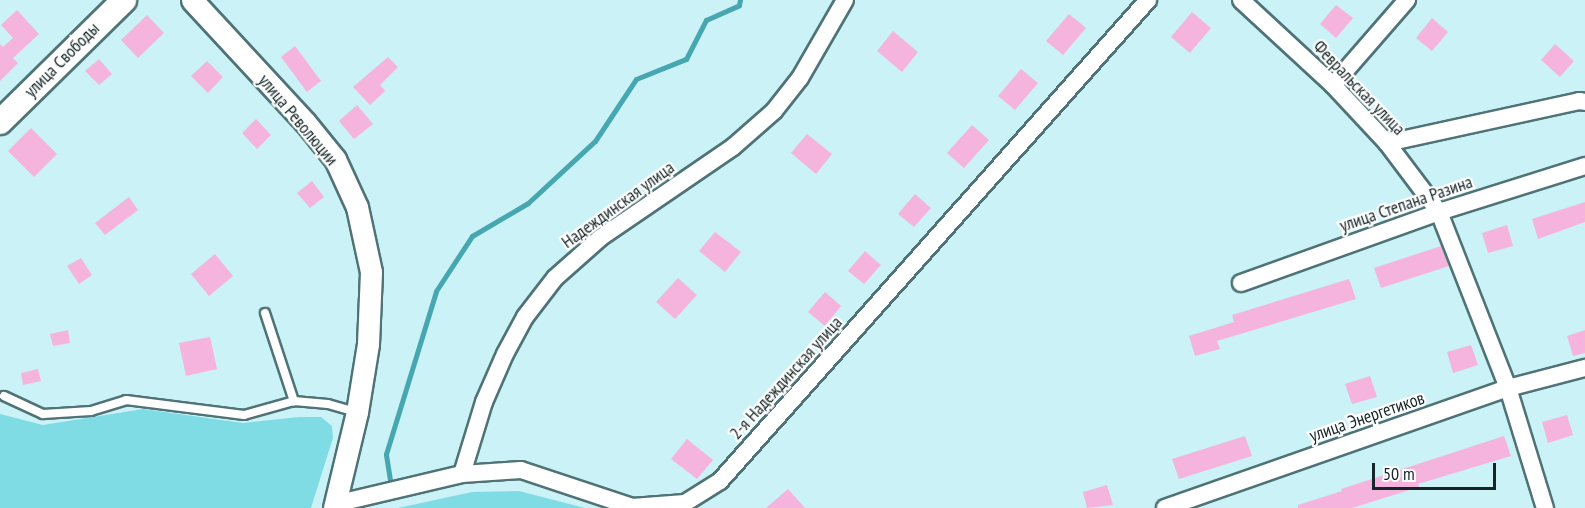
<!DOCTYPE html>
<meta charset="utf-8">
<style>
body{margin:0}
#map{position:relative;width:1585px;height:508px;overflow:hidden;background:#cbf2f6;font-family:"PT Sans Narrow",sans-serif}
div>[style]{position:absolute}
.green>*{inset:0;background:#7fdce5}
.stream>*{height:5px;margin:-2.5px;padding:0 2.5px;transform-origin:2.5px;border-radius:2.5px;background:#46a7b0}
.building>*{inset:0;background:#f5b4dd}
.roads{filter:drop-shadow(2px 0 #4f7376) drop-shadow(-2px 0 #4f7376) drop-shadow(0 2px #4f7376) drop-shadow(0 -2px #4f7376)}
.service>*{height:8px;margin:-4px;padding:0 4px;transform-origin:4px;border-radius:4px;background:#fff}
.minor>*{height:16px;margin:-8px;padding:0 8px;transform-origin:8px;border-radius:8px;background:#fff}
.tertiary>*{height:21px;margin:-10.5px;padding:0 10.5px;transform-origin:10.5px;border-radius:10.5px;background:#fff}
.secondary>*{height:24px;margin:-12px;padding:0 12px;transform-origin:12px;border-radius:12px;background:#fff}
span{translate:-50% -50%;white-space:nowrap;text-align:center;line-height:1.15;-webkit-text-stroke:4.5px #fff;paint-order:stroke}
.street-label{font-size:18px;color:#162527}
.scale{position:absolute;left:1372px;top:463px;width:124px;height:27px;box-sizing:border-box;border:3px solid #162527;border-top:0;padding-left:8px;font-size:18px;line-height:21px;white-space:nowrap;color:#162527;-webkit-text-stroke:4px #fff;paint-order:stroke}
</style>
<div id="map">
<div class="green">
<div style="clip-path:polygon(143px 409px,243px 423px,299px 417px,321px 417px,332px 426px,333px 438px,311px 508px,0 508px,0 414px,43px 425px)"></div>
<div style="clip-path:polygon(519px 491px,585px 508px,398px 508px,472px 492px)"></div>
</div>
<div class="stream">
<div style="left:390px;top:480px;width:26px;rotate:-99deg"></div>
<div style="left:386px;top:454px;width:170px;rotate:-72.9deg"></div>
<div style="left:436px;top:291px;width:66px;rotate:-56.8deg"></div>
<div style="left:472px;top:236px;width:65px;rotate:-30.5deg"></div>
<div style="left:528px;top:203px;width:91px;rotate:-42.8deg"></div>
<div style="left:595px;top:141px;width:74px;rotate:-56.5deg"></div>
<div style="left:636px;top:79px;width:54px;rotate:-21.8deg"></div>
<div style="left:686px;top:59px;width:44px;rotate:-62.9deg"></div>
<div style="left:706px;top:20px;width:36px;rotate:-24deg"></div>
<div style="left:739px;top:5px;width:5px;rotate:-79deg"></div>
</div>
<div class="building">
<div style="clip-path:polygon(1336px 5px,1353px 18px,1336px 38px,1320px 24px)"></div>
<div style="clip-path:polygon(17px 10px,39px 34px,13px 58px,18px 63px,0 81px,0 44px,3px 47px,13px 38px,1px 25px)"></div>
<div style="clip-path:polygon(1192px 12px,1211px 28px,1190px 53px,1171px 37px)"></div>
<div style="clip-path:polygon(1069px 14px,1086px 28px,1063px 55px,1046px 41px)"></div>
<div style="clip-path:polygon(147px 15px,164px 33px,138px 58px,121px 40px)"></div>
<div style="clip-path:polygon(1432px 18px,1448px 32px,1432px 51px,1416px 38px)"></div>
<div style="clip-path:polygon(893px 31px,918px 52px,902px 72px,877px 51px)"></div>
<div style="clip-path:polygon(1555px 44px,1574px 61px,1560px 77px,1541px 60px)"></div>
<div style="clip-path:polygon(295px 46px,321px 81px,307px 92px,281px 57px)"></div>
<div style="clip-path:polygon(388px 57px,398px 67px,380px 85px,385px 91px,370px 105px,353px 87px)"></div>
<div style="clip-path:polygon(99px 59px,112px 74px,99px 85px,85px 71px)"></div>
<div style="clip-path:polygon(207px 61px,223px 77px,208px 93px,191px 76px)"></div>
<div style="clip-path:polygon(1021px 69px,1038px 83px,1015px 110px,998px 96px)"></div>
<div style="clip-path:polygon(357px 105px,373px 124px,354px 139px,339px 121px)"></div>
<div style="clip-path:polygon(256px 119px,271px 135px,257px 149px,242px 133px)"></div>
<div style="clip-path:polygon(972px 125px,989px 140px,964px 168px,947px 153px)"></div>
<div style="clip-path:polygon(31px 128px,57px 154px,34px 177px,8px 151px)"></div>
<div style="clip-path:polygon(807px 134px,832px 154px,816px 174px,791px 153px)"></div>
<div style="clip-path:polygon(312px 181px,324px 197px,310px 208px,297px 193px)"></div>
<div style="clip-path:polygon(915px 194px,931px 208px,914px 227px,898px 214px)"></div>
<div style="clip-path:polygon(129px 197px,138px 210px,105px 235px,95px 223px)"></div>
<div style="clip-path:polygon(1585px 202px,1585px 222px,1538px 239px,1532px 219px)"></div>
<div style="clip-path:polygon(1507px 225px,1513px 246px,1488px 253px,1482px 233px)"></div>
<div style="clip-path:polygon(715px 232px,741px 252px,725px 272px,699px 251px)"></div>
<div style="clip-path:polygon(1441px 246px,1449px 266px,1381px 288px,1374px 268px)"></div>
<div style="clip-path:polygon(865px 251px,881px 265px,864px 284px,848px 271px)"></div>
<div style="clip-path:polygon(215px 254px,233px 276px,209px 296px,191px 274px)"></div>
<div style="clip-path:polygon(81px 258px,92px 275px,79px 284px,67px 266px)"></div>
<div style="clip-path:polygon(678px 278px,697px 295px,675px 319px,656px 302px)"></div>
<div style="clip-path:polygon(1349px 279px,1356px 299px,1217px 341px,1220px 349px,1195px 356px,1189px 336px,1234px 322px,1232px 315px)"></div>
<div style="clip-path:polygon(825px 292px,841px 306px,825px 326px,808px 312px)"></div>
<div style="clip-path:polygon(68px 330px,70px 343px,53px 346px,50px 334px)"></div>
<div style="clip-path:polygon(1585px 330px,1585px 353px,1573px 356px,1567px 336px)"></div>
<div style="clip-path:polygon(210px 337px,217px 369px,186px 376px,179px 343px)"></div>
<div style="clip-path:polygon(1471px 345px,1478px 365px,1453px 373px,1447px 352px)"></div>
<div style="clip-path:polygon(38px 369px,41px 381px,23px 385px,21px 373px)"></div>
<div style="clip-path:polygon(1370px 376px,1377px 397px,1352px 404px,1345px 384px)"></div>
<div style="clip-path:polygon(1567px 415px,1573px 435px,1548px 443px,1542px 422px)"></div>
<div style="clip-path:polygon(1245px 436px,1252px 456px,1179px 479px,1172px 459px)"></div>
<div style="clip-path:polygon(1504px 436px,1511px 456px,1418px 484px,1419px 487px,1352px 508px,1298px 508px,1298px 505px,1342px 491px,1341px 489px)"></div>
<div style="clip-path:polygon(687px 439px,713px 460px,697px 479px,671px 459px)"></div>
<div style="clip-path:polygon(1107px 485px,1113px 505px,1087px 508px,1083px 492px)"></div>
<div style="clip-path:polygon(788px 489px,805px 508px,766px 508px)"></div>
</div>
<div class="roads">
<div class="service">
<div style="left:265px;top:313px;width:93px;rotate:71.8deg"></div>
<div style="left:4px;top:396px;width:43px;rotate:24.8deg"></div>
<div style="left:43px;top:414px;width:48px;rotate:-3.6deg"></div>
<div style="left:91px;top:411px;width:37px;rotate:-17deg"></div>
<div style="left:126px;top:400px;width:119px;rotate:7.2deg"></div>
<div style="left:244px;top:415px;width:52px;rotate:-15.6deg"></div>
<div style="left:294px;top:401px;width:34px;rotate:5deg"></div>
<div style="left:328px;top:404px;width:29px;rotate:16deg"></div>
</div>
<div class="minor">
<div style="left:1241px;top:0;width:125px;rotate:42.7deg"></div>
<div style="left:1333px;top:85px;width:79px;rotate:47deg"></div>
<div style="left:1387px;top:143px;width:86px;rotate:53deg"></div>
<div style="left:1439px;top:212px;width:189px;rotate:68.6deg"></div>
<div style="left:1508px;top:388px;width:126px;rotate:72.9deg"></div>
<div style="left:1333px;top:85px;width:113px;rotate:-49deg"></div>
<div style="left:1387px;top:143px;width:197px;rotate:-12.3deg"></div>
<div style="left:1579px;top:101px;width:6px;rotate:9deg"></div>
<div style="left:1241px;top:283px;width:210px;rotate:-19.7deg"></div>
<div style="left:1439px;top:212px;width:153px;rotate:-17.5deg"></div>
<div style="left:462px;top:474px;width:75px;rotate:-73deg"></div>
<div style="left:484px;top:402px;width:52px;rotate:-66.4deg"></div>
<div style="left:505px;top:354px;width:42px;rotate:-61.6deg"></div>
<div style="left:525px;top:317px;width:49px;rotate:-52.4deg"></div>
<div style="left:555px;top:278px;width:60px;rotate:-41.6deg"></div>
<div style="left:600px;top:238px;width:161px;rotate:-34.4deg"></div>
<div style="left:733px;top:147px;width:55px;rotate:-41.3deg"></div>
<div style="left:774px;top:111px;width:42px;rotate:-51.8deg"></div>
<div style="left:800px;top:78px;width:90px;rotate:-60deg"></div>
<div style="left:335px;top:504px;width:130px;rotate:-13.3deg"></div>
<div style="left:462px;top:474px;width:59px;rotate:-3.9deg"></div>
<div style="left:521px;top:470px;width:117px;rotate:18.4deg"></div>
<div style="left:632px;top:507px;width:53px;rotate:-4.3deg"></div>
<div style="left:685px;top:503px;width:41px;rotate:-32.2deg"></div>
<div style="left:720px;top:481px;width:644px;rotate:-48.34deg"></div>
<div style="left:1165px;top:508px;width:363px;rotate:-19.3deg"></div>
<div style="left:1508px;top:388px;width:80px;rotate:-14.6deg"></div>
</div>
<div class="tertiary">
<div style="left:192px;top:0;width:166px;rotate:47.2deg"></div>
<div style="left:305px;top:122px;width:48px;rotate:51deg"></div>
<div style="left:335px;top:159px;width:53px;rotate:65.4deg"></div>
<div style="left:357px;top:207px;width:66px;rotate:77.8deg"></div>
<div style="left:371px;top:272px;width:72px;rotate:92.4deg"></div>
<div style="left:368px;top:344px;width:69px;rotate:99.2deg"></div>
<div style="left:357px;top:412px;width:99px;rotate:103.5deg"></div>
</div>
<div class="secondary">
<div style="left:0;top:122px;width:174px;rotate:-44.5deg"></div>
</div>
</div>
<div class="street-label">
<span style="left:62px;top:60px;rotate:-45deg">улица Свободы</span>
<span style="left:1359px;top:88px;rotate:46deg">Февральская улица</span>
<span style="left:298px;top:120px;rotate:50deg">улица Революции</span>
<span style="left:1406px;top:204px;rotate:-19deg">улица Степана Разина</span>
<span style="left:618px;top:205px;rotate:-36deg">Надеждинская улица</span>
<span style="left:786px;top:378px;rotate:-48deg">2-я Надеждинская улица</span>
<span style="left:1367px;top:417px;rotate:-19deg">улица Энергетиков</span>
</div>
<div class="scale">50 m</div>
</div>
